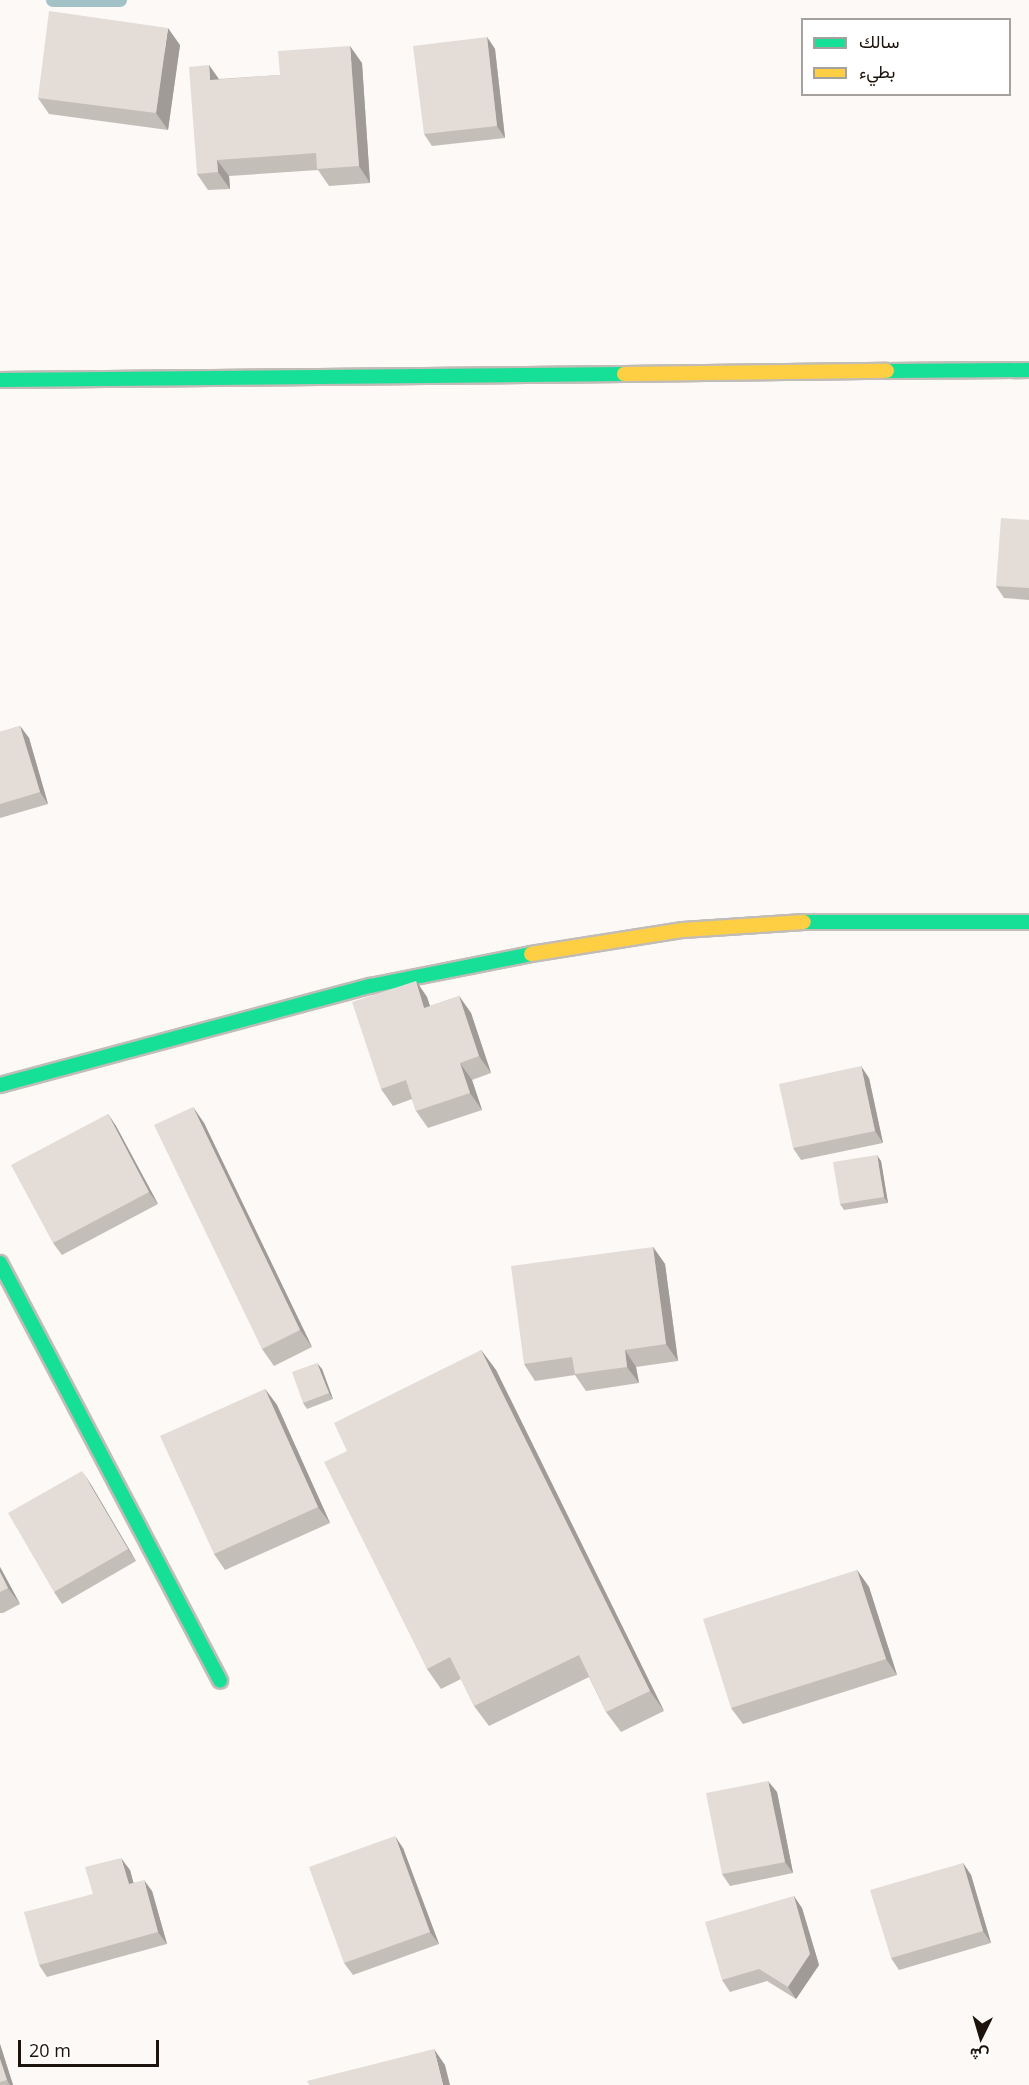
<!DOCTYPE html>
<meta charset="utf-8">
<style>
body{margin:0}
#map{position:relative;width:1029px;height:2085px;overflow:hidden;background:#fcf9f6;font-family:"Open Sans",Vazirmatn,sans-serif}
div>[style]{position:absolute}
.stream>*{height:14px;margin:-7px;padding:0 7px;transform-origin:7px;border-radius:7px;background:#a2c2c8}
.roads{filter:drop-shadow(2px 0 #c2bcb7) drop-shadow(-2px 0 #c2bcb7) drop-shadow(0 2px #c2bcb7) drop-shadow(0 -2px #c2bcb7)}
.fast>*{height:14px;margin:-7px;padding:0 7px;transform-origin:7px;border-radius:7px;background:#16e098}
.slow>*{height:14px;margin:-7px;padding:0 7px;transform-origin:7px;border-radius:7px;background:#ffcf43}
.wall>*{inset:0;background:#c4beb9}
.shaded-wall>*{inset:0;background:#a09b96}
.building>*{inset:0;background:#e4ddd7}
span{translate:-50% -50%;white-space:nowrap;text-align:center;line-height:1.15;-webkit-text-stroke:5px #fff;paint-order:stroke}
.legend{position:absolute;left:801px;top:18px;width:210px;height:78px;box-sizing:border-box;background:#fff;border:2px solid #a4a19e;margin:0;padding:8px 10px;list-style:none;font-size:18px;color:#1c130c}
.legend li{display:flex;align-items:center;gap:12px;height:30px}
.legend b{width:30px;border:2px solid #a4a19e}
.north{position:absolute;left:951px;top:2007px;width:60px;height:60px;-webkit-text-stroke:4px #fff;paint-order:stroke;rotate:185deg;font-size:16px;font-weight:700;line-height:24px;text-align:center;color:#1c130c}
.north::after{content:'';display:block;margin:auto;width:21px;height:27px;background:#1c130c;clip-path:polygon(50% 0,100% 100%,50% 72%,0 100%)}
.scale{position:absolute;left:18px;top:2040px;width:141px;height:27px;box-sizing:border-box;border:3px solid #1c130c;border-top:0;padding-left:8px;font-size:18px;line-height:21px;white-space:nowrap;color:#1c130c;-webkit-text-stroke:4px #fff;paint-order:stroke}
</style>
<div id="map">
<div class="stream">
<div style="left:53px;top:0;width:67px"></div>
</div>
<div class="roads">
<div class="fast">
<div style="left:887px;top:371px;width:142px;rotate:-0.4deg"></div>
<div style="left:0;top:380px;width:624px;rotate:-0.55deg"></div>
<div style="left:804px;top:922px;width:225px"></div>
<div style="left:0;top:1085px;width:383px;rotate:-15deg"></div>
<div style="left:370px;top:986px;width:164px;rotate:-11.2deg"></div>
<div style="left:0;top:1263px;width:472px;rotate:62.2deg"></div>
</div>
<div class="slow">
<div style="left:624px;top:374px;width:263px;rotate:-0.7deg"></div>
<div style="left:531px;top:954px;width:154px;rotate:-9deg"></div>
<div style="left:683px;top:930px;width:121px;rotate:-3.8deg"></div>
</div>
</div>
<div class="wall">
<div style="clip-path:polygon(487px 37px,495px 49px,505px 138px,432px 146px,424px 134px)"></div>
<div style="clip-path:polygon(180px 45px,168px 130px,49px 114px,38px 98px)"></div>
<div style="clip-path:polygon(362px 63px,370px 183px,329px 186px,318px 170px,229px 176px,230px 189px,208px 190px,197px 174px,219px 79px,280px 75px)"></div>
<div style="clip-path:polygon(1029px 520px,1029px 600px,1004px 598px,996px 586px)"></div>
<div style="clip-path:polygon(20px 726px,29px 738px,48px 804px,0 818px,0 732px)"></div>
<div style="clip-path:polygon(416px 981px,427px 997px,430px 1006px,459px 996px,471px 1013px,491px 1073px,472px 1080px,482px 1110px,428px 1128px,416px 1111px,412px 1099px,393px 1106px,381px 1089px)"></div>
<div style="clip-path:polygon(869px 1078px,883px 1143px,801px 1160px,793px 1148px)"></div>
<div style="clip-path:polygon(193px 1107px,204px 1123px,312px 1347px,274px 1366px,262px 1349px)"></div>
<div style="clip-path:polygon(108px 1114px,116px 1126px,158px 1204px,62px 1255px,53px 1243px)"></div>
<div style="clip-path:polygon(881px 1161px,888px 1203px,844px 1210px,840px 1204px)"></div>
<div style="clip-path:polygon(653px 1247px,665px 1264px,678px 1361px,636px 1367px,639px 1383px,586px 1391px,575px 1375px,535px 1381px,524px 1364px)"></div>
<div style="clip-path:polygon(481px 1350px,496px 1370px,664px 1711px,621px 1732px,606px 1712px,589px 1677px,489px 1726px,474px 1706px,461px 1679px,441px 1689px,427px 1669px,347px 1451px)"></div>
<div style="clip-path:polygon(322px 1369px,333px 1399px,307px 1409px,303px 1403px)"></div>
<div style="clip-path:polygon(265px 1389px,277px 1405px,330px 1523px,225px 1570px,214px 1554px)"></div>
<div style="clip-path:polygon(90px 1483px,136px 1561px,62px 1604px,54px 1592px)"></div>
<div style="clip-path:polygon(0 1567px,20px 1604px,3px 1613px,0 1613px)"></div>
<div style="clip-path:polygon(857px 1570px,869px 1587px,897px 1675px,743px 1724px,731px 1708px)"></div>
<div style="clip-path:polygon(777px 1792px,793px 1873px,730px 1886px,722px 1874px)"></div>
<div style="clip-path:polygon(403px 1848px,439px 1944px,353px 1975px,344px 1963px)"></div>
<div style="clip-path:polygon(963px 1863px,971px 1875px,991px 1943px,899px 1970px,891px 1958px)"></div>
<div style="clip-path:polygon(130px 1870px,133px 1882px,152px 1891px,167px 1944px,47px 1977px,39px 1965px,93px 1894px)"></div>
<div style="clip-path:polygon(802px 1908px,819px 1965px,796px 1999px,767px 1981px,730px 1992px,722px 1980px)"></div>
<div style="clip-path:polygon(0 2044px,13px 2085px,0 2085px)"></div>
</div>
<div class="shaded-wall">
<div style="clip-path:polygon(168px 28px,180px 45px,168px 130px,156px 113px)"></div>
<div style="clip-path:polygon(487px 37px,495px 49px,505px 138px,497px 126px)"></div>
<div style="clip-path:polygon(350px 46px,362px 63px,370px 183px,359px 166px)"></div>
<div style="clip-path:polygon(209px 65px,221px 82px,210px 80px)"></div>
<div style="clip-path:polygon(217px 160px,229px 176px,230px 189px,218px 172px)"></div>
<div style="clip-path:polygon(20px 726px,29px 738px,48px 804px,40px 792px)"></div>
<div style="clip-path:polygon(416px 981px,427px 997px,436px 1025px,424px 1008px)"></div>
<div style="clip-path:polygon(459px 996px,471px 1013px,491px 1073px,479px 1056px)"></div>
<div style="clip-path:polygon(460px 1063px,472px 1080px,482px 1110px,470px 1093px)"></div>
<div style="clip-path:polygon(861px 1066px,869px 1078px,883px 1143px,875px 1131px)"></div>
<div style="clip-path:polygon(193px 1107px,204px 1123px,312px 1347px,300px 1330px)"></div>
<div style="clip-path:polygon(108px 1114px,116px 1126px,158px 1204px,149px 1192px)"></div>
<div style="clip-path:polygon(877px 1155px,881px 1161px,888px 1203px,884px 1197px)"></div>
<div style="clip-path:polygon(653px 1247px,665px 1264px,678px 1361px,666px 1344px)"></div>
<div style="clip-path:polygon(481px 1350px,496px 1370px,664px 1711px,650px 1691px)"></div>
<div style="clip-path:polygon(625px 1350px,636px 1367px,639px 1383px,627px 1367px)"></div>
<div style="clip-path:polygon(317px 1363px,322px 1369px,333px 1399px,329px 1393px)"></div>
<div style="clip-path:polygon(265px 1389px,277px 1405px,330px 1523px,318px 1507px)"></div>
<div style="clip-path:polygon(82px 1471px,90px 1483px,136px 1561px,128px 1549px)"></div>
<div style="clip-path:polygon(0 1567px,20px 1604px,8px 1588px,0 1572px)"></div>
<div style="clip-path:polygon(857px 1570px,869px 1587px,897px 1675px,886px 1659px)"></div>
<div style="clip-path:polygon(768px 1781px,777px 1792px,793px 1873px,785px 1862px)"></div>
<div style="clip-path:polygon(395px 1836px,403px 1848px,439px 1944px,430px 1932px)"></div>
<div style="clip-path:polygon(121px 1858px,130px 1870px,137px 1896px,129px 1884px)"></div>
<div style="clip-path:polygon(963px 1863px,971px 1875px,991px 1943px,983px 1931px)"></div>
<div style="clip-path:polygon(144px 1880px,152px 1891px,167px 1944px,158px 1932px)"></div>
<div style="clip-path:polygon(794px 1896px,802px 1908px,819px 1965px,796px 1999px,788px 1987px)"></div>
<div style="clip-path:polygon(0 2044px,13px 2085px,10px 2085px,7px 2080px,0 2059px)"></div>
<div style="clip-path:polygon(434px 2049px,445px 2065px,450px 2085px,443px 2085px)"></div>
</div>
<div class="building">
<div style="clip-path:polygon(49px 11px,168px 28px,156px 113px,38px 98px)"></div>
<div style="clip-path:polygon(487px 37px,497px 126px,424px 134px,413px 46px)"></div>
<div style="clip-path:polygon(350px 46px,359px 166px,317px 169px,316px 153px,217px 160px,218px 172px,197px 174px,189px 67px,209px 65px,210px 80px,280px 75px,278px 51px)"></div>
<div style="clip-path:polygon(1001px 518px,1029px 520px,1029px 588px,996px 586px)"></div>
<div style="clip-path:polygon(20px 726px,40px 792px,0 804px,0 732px)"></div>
<div style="clip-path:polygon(416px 981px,424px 1008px,459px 996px,479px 1056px,460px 1063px,470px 1093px,416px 1111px,406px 1080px,381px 1089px,352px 1002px)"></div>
<div style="clip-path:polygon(861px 1066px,875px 1131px,793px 1148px,779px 1084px)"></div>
<div style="clip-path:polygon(193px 1107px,300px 1330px,262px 1349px,154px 1125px)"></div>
<div style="clip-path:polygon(108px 1114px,149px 1192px,53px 1243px,11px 1165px)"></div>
<div style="clip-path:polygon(877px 1155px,884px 1197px,840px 1204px,833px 1162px)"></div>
<div style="clip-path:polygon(653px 1247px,666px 1344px,625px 1350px,627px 1367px,575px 1374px,572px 1357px,524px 1364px,511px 1266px)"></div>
<div style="clip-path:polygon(481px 1350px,650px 1691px,606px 1712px,579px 1655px,474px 1706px,450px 1657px,427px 1669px,324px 1462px,347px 1451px,334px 1423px)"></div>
<div style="clip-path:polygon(317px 1363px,329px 1393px,303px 1403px,292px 1372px)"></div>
<div style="clip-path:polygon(265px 1389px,318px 1507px,214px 1554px,160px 1436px)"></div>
<div style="clip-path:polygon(82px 1471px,128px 1549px,54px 1592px,8px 1513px)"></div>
<div style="clip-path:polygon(857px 1570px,886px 1659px,731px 1708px,703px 1619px)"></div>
<div style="clip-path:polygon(0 1572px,8px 1588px,0 1592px)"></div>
<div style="clip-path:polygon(768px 1781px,785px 1862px,722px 1874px,706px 1793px)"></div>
<div style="clip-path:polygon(395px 1836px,430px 1932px,344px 1963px,309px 1867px)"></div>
<div style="clip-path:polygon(121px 1858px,129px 1884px,144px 1880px,158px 1932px,39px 1965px,24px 1912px,93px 1894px,85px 1867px)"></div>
<div style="clip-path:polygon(963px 1863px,983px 1931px,891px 1958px,870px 1890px)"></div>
<div style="clip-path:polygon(794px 1896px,810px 1954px,788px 1987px,759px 1969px,722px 1980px,705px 1922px)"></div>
<div style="clip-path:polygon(434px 2049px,443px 2085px,309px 2085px,307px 2081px)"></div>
<div style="clip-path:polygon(0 2059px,7px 2080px,0 2082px)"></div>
</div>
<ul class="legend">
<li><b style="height:8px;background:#16e098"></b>سالك</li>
<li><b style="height:8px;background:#ffcf43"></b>بطيء</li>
</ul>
<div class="north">ش</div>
<div class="scale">20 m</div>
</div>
